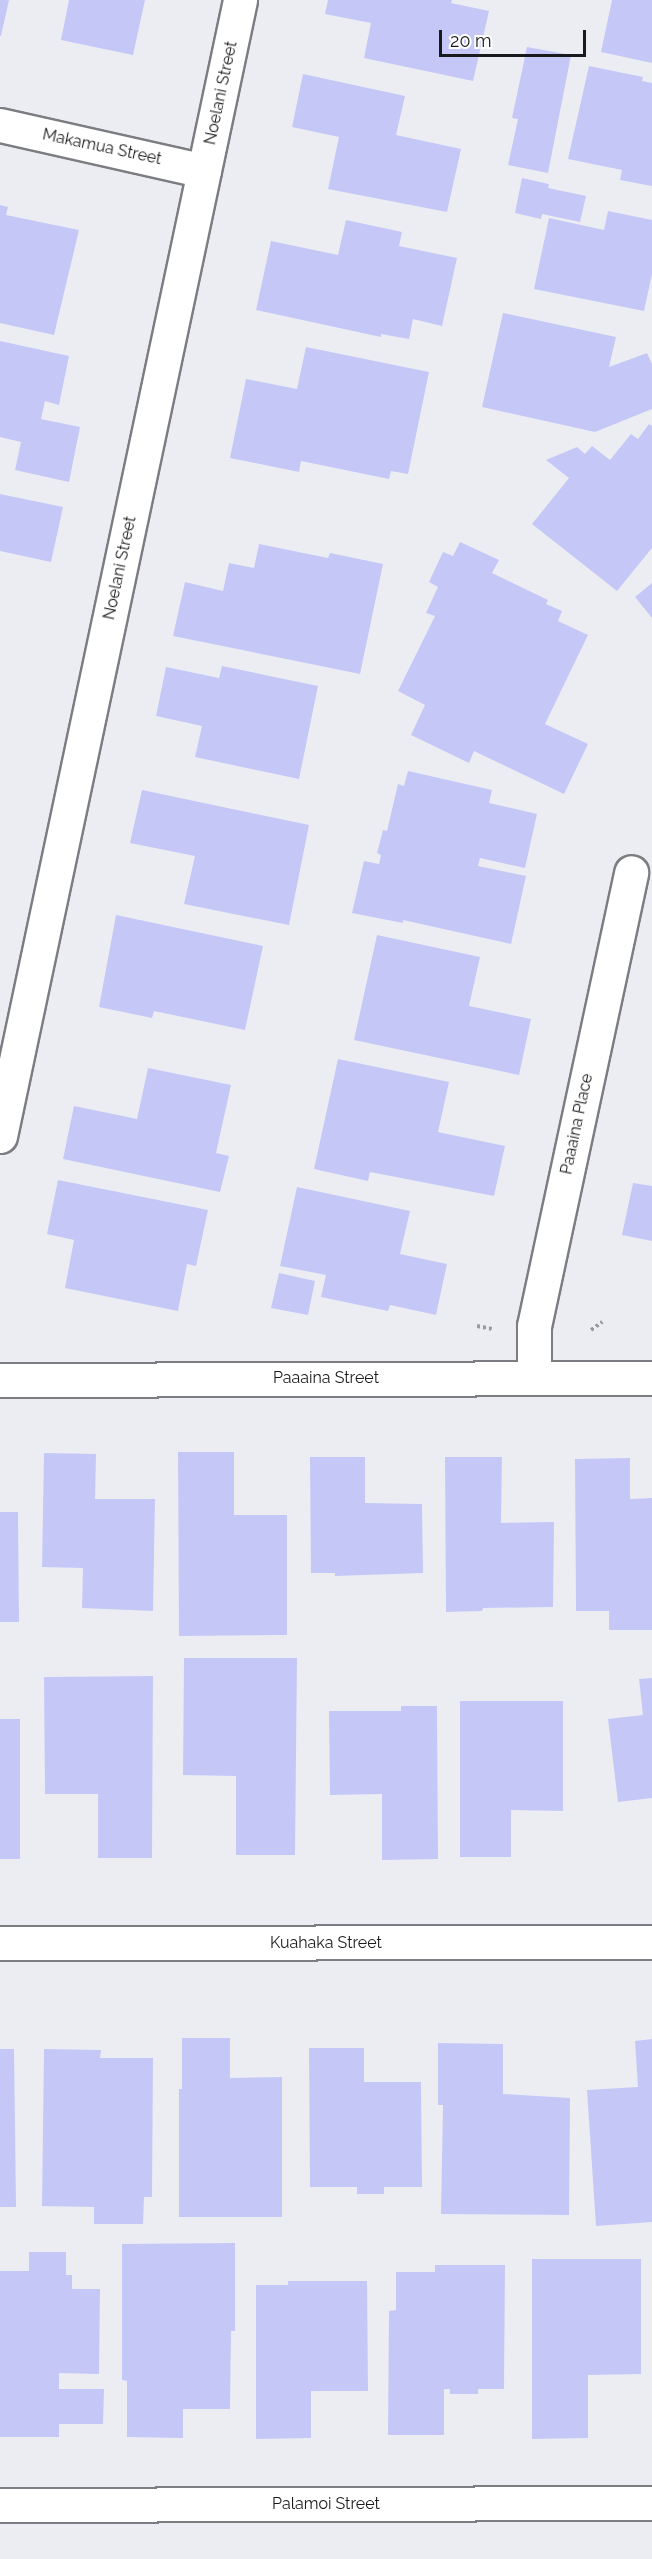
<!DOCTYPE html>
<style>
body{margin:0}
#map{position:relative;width:652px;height:2559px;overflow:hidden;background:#ecedf3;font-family:Raleway,sans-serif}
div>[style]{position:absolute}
.building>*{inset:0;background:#c5c8f7}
.path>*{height:4px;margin-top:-2px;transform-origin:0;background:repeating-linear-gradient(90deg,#999a9e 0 3px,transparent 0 6px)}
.roads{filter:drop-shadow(2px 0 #7c7d82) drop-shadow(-2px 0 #7c7d82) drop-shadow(0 2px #7c7d82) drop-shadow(0 -2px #7c7d82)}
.minor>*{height:33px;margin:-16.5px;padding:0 16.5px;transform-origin:16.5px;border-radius:16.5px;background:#fff}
.tertiary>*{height:33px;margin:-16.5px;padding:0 16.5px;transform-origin:16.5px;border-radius:16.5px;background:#fff}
span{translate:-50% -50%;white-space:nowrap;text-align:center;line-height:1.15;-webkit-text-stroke:5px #fff;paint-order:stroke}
.street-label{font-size:16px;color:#191a1c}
.scale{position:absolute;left:439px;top:30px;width:147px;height:27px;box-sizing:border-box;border:3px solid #191a1c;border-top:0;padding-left:8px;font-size:18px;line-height:21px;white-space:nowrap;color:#191a1c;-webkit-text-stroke:4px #fff;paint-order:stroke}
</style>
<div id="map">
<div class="building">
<div style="clip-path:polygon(0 0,9px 0,1px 36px,0 36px)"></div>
<div style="clip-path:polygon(69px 0,145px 0,133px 55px,61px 40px)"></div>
<div style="clip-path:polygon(328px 0,452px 0,451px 3px,489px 11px,473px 81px,364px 58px,371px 23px,325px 14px)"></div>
<div style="clip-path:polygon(612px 0,652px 0,652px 63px,601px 52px)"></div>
<div style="clip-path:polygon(527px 47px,571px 55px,548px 173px,508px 165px,518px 119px,512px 118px)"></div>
<div style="clip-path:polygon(589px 66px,643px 77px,642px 81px,652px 83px,652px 186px,620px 180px,622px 170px,568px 159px)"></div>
<div style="clip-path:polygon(303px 74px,405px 96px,396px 135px,461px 149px,447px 212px,328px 189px,339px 137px,292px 127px)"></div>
<div style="clip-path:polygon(522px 178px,549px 184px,548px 188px,586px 196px,580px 222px,542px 214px,541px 219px,515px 213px)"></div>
<div style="clip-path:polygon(0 205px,8px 207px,6px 215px,79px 230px,54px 335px,0 323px)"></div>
<div style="clip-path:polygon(608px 211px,652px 220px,652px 274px,644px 311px,534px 289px,549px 218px,604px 230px)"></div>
<div style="clip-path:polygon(346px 220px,402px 232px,399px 246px,457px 258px,442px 326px,413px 319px,409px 339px,381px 334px,381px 337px,256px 310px,271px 241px,338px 255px)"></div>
<div style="clip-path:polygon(503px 313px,616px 337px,609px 367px,647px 353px,652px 364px,652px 409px,595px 432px,482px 407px)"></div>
<div style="clip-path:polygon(0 341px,69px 356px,59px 405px,45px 401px,41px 419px,80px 427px,69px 482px,15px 470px,21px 442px,0 437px)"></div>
<div style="clip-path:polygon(306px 347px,429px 372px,408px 474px,391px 471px,389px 479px,301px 461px,299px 472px,230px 458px,246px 379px,297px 389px)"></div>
<div style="clip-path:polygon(649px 424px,652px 426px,652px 548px,617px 591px,532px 524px,569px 478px,546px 460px,577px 447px,585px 454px,592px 446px,610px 460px,631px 434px,638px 439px)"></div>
<div style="clip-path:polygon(0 494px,63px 507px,51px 562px,0 551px)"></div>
<div style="clip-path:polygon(460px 542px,499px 560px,492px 573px,548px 600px,546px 604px,562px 611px,558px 621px,588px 635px,545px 724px,588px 744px,564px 794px,474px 751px,469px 763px,411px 735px,425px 705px,398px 691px,435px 616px,426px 613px,438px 587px,429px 582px,443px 552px,453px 556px)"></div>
<div style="clip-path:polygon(259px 544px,328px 558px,330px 553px,383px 564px,360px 674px,173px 636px,185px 582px,223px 591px,229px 563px,254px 568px)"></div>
<div style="clip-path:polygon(652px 583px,652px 618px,635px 597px)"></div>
<div style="clip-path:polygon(222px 666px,318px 686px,299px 779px,195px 757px,202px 726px,156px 716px,166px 667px,219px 678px)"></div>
<div style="clip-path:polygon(408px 771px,492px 790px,489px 803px,537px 814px,525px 868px,480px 858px,478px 866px,526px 876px,511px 944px,403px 920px,403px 923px,352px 913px,364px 861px,379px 864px,381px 855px,377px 853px,383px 830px,387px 831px,398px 784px,404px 786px)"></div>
<div style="clip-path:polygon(142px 790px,309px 825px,289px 925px,184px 904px,195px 856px,130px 843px)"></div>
<div style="clip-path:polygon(116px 915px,263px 946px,245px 1030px,154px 1011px,152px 1018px,99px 1007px)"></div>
<div style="clip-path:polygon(377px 935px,480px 957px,469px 1006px,531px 1019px,519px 1075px,354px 1040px)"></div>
<div style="clip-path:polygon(338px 1059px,449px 1082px,438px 1132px,505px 1146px,494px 1196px,370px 1172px,368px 1181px,314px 1169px)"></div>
<div style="clip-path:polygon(148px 1068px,231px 1085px,216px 1153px,229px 1156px,220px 1192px,63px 1159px,74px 1106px,137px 1119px)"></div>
<div style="clip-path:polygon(58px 1180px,208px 1210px,196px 1266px,187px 1264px,178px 1311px,65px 1288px,74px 1240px,47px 1234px)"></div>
<div style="clip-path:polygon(633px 1183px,652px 1186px,652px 1241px,622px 1235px)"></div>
<div style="clip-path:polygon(297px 1187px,410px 1211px,400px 1254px,447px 1264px,436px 1315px,390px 1305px,388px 1311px,321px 1297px,326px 1275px,280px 1266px)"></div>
<div style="clip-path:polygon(279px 1273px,315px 1281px,308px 1315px,271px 1308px)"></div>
<div style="clip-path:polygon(178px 1452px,234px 1452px,234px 1515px,287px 1515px,287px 1635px,179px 1636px)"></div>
<div style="clip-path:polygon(44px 1453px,96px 1454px,95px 1499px,155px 1499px,153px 1611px,82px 1608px,83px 1568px,42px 1567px)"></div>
<div style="clip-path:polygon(310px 1457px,365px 1457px,365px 1503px,422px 1504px,423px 1573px,335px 1576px,335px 1573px,311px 1573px)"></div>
<div style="clip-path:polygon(445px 1457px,502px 1457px,501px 1523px,554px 1522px,553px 1607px,483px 1608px,482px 1611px,446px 1612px)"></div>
<div style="clip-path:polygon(630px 1458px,630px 1499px,652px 1498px,652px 1630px,609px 1630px,609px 1611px,576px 1611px,575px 1459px)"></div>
<div style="clip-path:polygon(0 1512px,18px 1512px,19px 1622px,0 1622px)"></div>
<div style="clip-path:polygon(184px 1658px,297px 1658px,295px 1855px,236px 1855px,236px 1776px,183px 1775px)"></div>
<div style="clip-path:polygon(153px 1676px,152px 1858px,98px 1858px,98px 1794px,45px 1794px,44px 1677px)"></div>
<div style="clip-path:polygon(652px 1678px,652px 1798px,618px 1802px,608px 1719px,643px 1715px,639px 1679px)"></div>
<div style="clip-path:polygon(460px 1701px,563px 1701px,563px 1811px,511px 1810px,511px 1857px,460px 1857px)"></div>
<div style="clip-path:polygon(401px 1706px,437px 1706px,438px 1859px,382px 1860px,382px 1794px,330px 1795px,329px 1711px,401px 1711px)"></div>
<div style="clip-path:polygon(0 1719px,20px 1719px,20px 1859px,0 1859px)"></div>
<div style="clip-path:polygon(182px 2038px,230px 2038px,230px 2078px,282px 2077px,282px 2217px,179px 2217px,179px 2089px,182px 2089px)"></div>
<div style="clip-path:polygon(652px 2039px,652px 2222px,596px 2226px,587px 2090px,638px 2087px,635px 2041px)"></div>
<div style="clip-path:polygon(438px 2043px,503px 2044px,503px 2094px,570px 2098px,569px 2215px,441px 2214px,443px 2105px,438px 2105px)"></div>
<div style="clip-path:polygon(309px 2048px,364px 2048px,364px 2082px,421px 2082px,422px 2187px,384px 2187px,384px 2194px,357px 2194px,357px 2187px,310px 2187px)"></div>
<div style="clip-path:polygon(0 2049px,14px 2049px,16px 2207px,0 2207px)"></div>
<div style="clip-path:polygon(44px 2049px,101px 2050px,100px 2058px,153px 2058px,152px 2197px,144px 2197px,143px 2224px,94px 2224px,94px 2207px,42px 2206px)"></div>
<div style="clip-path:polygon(235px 2243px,235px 2331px,231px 2331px,230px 2409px,183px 2409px,183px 2438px,127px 2437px,127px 2381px,122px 2380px,122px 2244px)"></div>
<div style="clip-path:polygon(29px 2252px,66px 2252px,66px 2275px,72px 2275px,72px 2289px,100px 2289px,99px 2374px,59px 2373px,59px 2389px,104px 2389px,103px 2424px,59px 2424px,59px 2437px,0 2437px,0 2271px,29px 2271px)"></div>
<div style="clip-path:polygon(532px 2259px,641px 2259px,641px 2374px,588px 2375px,588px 2438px,532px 2439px)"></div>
<div style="clip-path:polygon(435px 2265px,505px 2265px,504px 2389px,478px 2389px,478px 2394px,450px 2394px,450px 2389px,444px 2389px,444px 2435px,388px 2435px,389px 2311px,396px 2310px,396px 2272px,435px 2272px)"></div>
<div style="clip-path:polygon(288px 2281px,367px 2281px,368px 2391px,311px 2391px,311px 2438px,256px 2439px,256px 2285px,288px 2285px)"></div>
</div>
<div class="path">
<div style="left:477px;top:1326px;width:15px;rotate:11deg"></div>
<div style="left:591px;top:1330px;width:14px;rotate:-36deg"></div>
</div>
<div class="roads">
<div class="minor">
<div style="left:0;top:125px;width:209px;rotate:12.7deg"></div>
<div style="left:0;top:1136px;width:1161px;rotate:-78.07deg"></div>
<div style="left:534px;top:1378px;width:52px;rotate:-90deg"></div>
<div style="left:534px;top:1326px;width:464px;rotate:-77.9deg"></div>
<div style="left:0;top:1380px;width:652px;rotate:-0.18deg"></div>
<div style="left:0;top:2505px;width:652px;rotate:-0.18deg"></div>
</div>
<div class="tertiary">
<div style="left:0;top:1943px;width:652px;rotate:-0.09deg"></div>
</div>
</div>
<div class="street-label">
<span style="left:221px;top:93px;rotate:-78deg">Noelani Street</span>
<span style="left:102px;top:147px;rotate:12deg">Makamua Street</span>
<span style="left:120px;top:568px;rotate:-78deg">Noelani Street</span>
<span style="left:577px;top:1124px;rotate:-78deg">Paaaina Place</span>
<span style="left:326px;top:1378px">Paaaina Street</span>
<span style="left:326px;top:1943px">Kuahaka Street</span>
<span style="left:326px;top:2504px">Palamoi Street</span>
</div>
<div class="scale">20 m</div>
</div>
